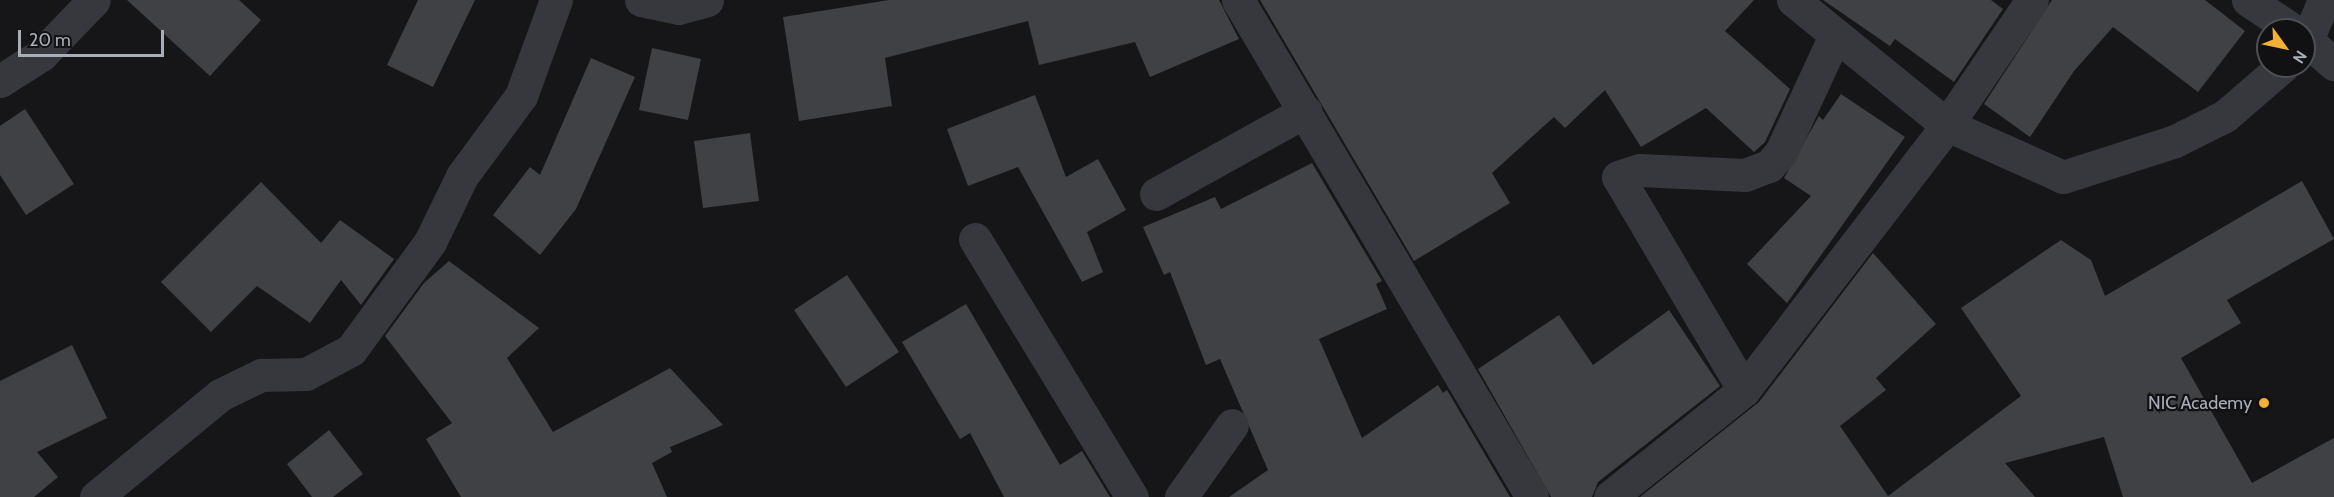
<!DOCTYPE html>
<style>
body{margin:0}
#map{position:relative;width:2334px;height:497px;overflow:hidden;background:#161618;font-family:Cabin,sans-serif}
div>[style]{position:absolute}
.building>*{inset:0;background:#404145}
.minor>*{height:33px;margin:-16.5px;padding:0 16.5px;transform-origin:16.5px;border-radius:16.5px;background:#37383d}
.dots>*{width:16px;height:16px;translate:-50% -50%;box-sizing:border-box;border:3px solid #111113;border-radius:50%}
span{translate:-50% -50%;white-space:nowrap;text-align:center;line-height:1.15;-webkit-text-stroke:4.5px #111113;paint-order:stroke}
.poi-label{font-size:18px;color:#a8adb8}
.right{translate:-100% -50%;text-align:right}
.north{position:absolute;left:2256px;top:18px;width:60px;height:60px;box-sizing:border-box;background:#111113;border:2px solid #4d4f55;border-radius:50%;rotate:123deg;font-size:16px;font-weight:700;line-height:24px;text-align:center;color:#a8adb8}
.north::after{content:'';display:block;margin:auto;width:21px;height:27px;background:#f2b134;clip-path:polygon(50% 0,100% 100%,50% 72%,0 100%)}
.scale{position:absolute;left:18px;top:30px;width:146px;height:27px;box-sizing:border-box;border:3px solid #a8adb8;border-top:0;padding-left:8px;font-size:18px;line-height:21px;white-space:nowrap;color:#a8adb8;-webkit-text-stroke:4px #111113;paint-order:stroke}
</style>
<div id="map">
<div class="building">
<div style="clip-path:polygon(127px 0,239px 0,261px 20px,210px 76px)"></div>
<div style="clip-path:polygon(418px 0,475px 0,433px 87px,387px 65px)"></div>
<div style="clip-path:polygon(889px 0,1219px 0,1239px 39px,1150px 77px,1135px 42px,1039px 65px,1028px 21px,885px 58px,892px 106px,799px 121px,783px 17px)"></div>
<div style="clip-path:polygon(1260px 0,1754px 0,1725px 31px,1790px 89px,1765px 142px,1754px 152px,1706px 108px,1641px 147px,1605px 90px,1565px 128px,1554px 117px,1492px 173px,1510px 203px,1414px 261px)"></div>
<div style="clip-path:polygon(1823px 0,1991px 0,2003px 9px,1954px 82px,1895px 39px,1890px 46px)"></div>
<div style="clip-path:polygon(2052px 0,2205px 0,2245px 31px,2198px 92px,2113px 27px,2074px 71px,2030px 137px,1984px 104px)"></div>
<div style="clip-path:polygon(652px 48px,701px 59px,688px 120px,639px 110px)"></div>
<div style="clip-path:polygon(591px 58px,635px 77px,576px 209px,540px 255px,493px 215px,530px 167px,540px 175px)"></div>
<div style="clip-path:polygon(1841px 94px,1905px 137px,1787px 303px,1747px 264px,1811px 196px,1784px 178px,1819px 116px,1823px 120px)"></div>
<div style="clip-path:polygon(1035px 95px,1066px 177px,1098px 159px,1126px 210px,1087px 232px,1103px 272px,1082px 282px,1018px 167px,968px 186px,947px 129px)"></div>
<div style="clip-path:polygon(25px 109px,74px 184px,26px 215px,0 175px,0 126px)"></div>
<div style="clip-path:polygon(750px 133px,759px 201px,703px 208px,694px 141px)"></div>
<div style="clip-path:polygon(1312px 163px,1382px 281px,1376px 284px,1387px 309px,1319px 339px,1362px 438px,1438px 385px,1443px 393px,1447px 390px,1510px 497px,1229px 497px,1268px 470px,1220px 359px,1206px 365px,1170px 272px,1164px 275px,1143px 227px,1215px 197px,1221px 209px)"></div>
<div style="clip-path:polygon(2302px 181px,2334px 239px,2227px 300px,2241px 323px,2181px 358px,2252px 483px,2334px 438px,2334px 497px,2123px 497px,2104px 437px,2005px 463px,2035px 497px,1640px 497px,1759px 402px,1873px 253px,1936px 324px,1876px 378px,1886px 390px,1840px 426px,1888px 496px,2021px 396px,1961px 308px,2061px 240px,2091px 260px,2105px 296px)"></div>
<div style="clip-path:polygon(261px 182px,321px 243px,340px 220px,394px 259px,361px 305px,341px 280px,310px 323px,257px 286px,211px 332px,161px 282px)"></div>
<div style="clip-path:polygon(449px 261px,539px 328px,507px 358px,553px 432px,670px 368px,723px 425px,670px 447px,672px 452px,652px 463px,667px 497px,461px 497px,426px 439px,452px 423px,385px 336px,424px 283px)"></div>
<div style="clip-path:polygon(847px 275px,899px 352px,846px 387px,794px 310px)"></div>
<div style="clip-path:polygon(966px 304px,1060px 465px,1082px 451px,1110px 497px,1004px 497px,970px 433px,960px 439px,902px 342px)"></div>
<div style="clip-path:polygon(1669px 310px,1720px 386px,1598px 482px,1592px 497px,1551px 497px,1478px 369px,1559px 315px,1593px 365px)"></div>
<div style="clip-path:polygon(72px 345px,107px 418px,37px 452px,58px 477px,34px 497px,0 497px,0 381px)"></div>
<div style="clip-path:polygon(329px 430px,363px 474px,333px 497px,312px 497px,287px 464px)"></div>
</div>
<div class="minor">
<div style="left:641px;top:0;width:38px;rotate:12deg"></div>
<div style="left:678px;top:8px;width:30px;rotate:-15deg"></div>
<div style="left:1238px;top:0;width:577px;rotate:59.39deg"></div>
<div style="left:1793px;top:0;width:198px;rotate:39.1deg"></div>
<div style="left:1947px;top:125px;width:127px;rotate:24.1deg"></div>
<div style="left:2063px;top:177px;width:118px;rotate:-17.8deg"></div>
<div style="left:2175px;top:141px;width:56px;rotate:-26.6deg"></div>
<div style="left:2225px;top:116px;width:77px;rotate:-40.8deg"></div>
<div style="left:2248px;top:0;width:54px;rotate:33.7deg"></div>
<div style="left:2304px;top:38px;width:40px;rotate:41deg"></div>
<div style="left:2304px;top:47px;width:51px;rotate:-66.9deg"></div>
<div style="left:0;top:81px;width:49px;rotate:-32.4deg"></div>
<div style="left:41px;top:55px;width:76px;rotate:-46.1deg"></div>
<div style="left:1156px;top:194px;width:171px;rotate:-29deg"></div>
<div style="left:975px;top:239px;width:302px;rotate:58.7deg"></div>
<div style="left:1744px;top:390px;width:247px;rotate:-120.6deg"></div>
<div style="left:1618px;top:177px;width:23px;rotate:-18deg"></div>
<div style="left:1640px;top:170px;width:105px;rotate:2.7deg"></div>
<div style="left:1745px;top:175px;width:26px;rotate:-21deg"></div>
<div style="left:1769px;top:166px;width:18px;rotate:-49deg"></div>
<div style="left:1781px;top:152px;width:126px;rotate:-65.1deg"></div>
<div style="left:96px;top:497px;width:161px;rotate:-39.4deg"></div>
<div style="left:220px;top:395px;width:46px;rotate:-26deg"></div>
<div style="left:261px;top:375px;width:45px;rotate:-1.3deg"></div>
<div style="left:306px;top:374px;width:51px;rotate:-28.1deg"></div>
<div style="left:351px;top:350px;width:134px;rotate:-53.8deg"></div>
<div style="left:430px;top:242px;width:73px;rotate:-64.1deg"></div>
<div style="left:462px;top:176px;width:99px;rotate:-53.6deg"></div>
<div style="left:521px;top:96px;width:102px;rotate:-70deg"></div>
<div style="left:1181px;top:497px;width:88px;rotate:-54.7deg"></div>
<div style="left:1610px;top:497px;width:171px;rotate:-38.6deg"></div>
<div style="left:1744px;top:390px;width:334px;rotate:-52.5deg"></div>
<div style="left:1947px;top:125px;width:151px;rotate:-55.8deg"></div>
</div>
<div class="dots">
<div style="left:2264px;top:403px;background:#f2b134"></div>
</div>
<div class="poi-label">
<span class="right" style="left:2252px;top:403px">NIC Academy</span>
</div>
<div class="north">N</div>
<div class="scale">20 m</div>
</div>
